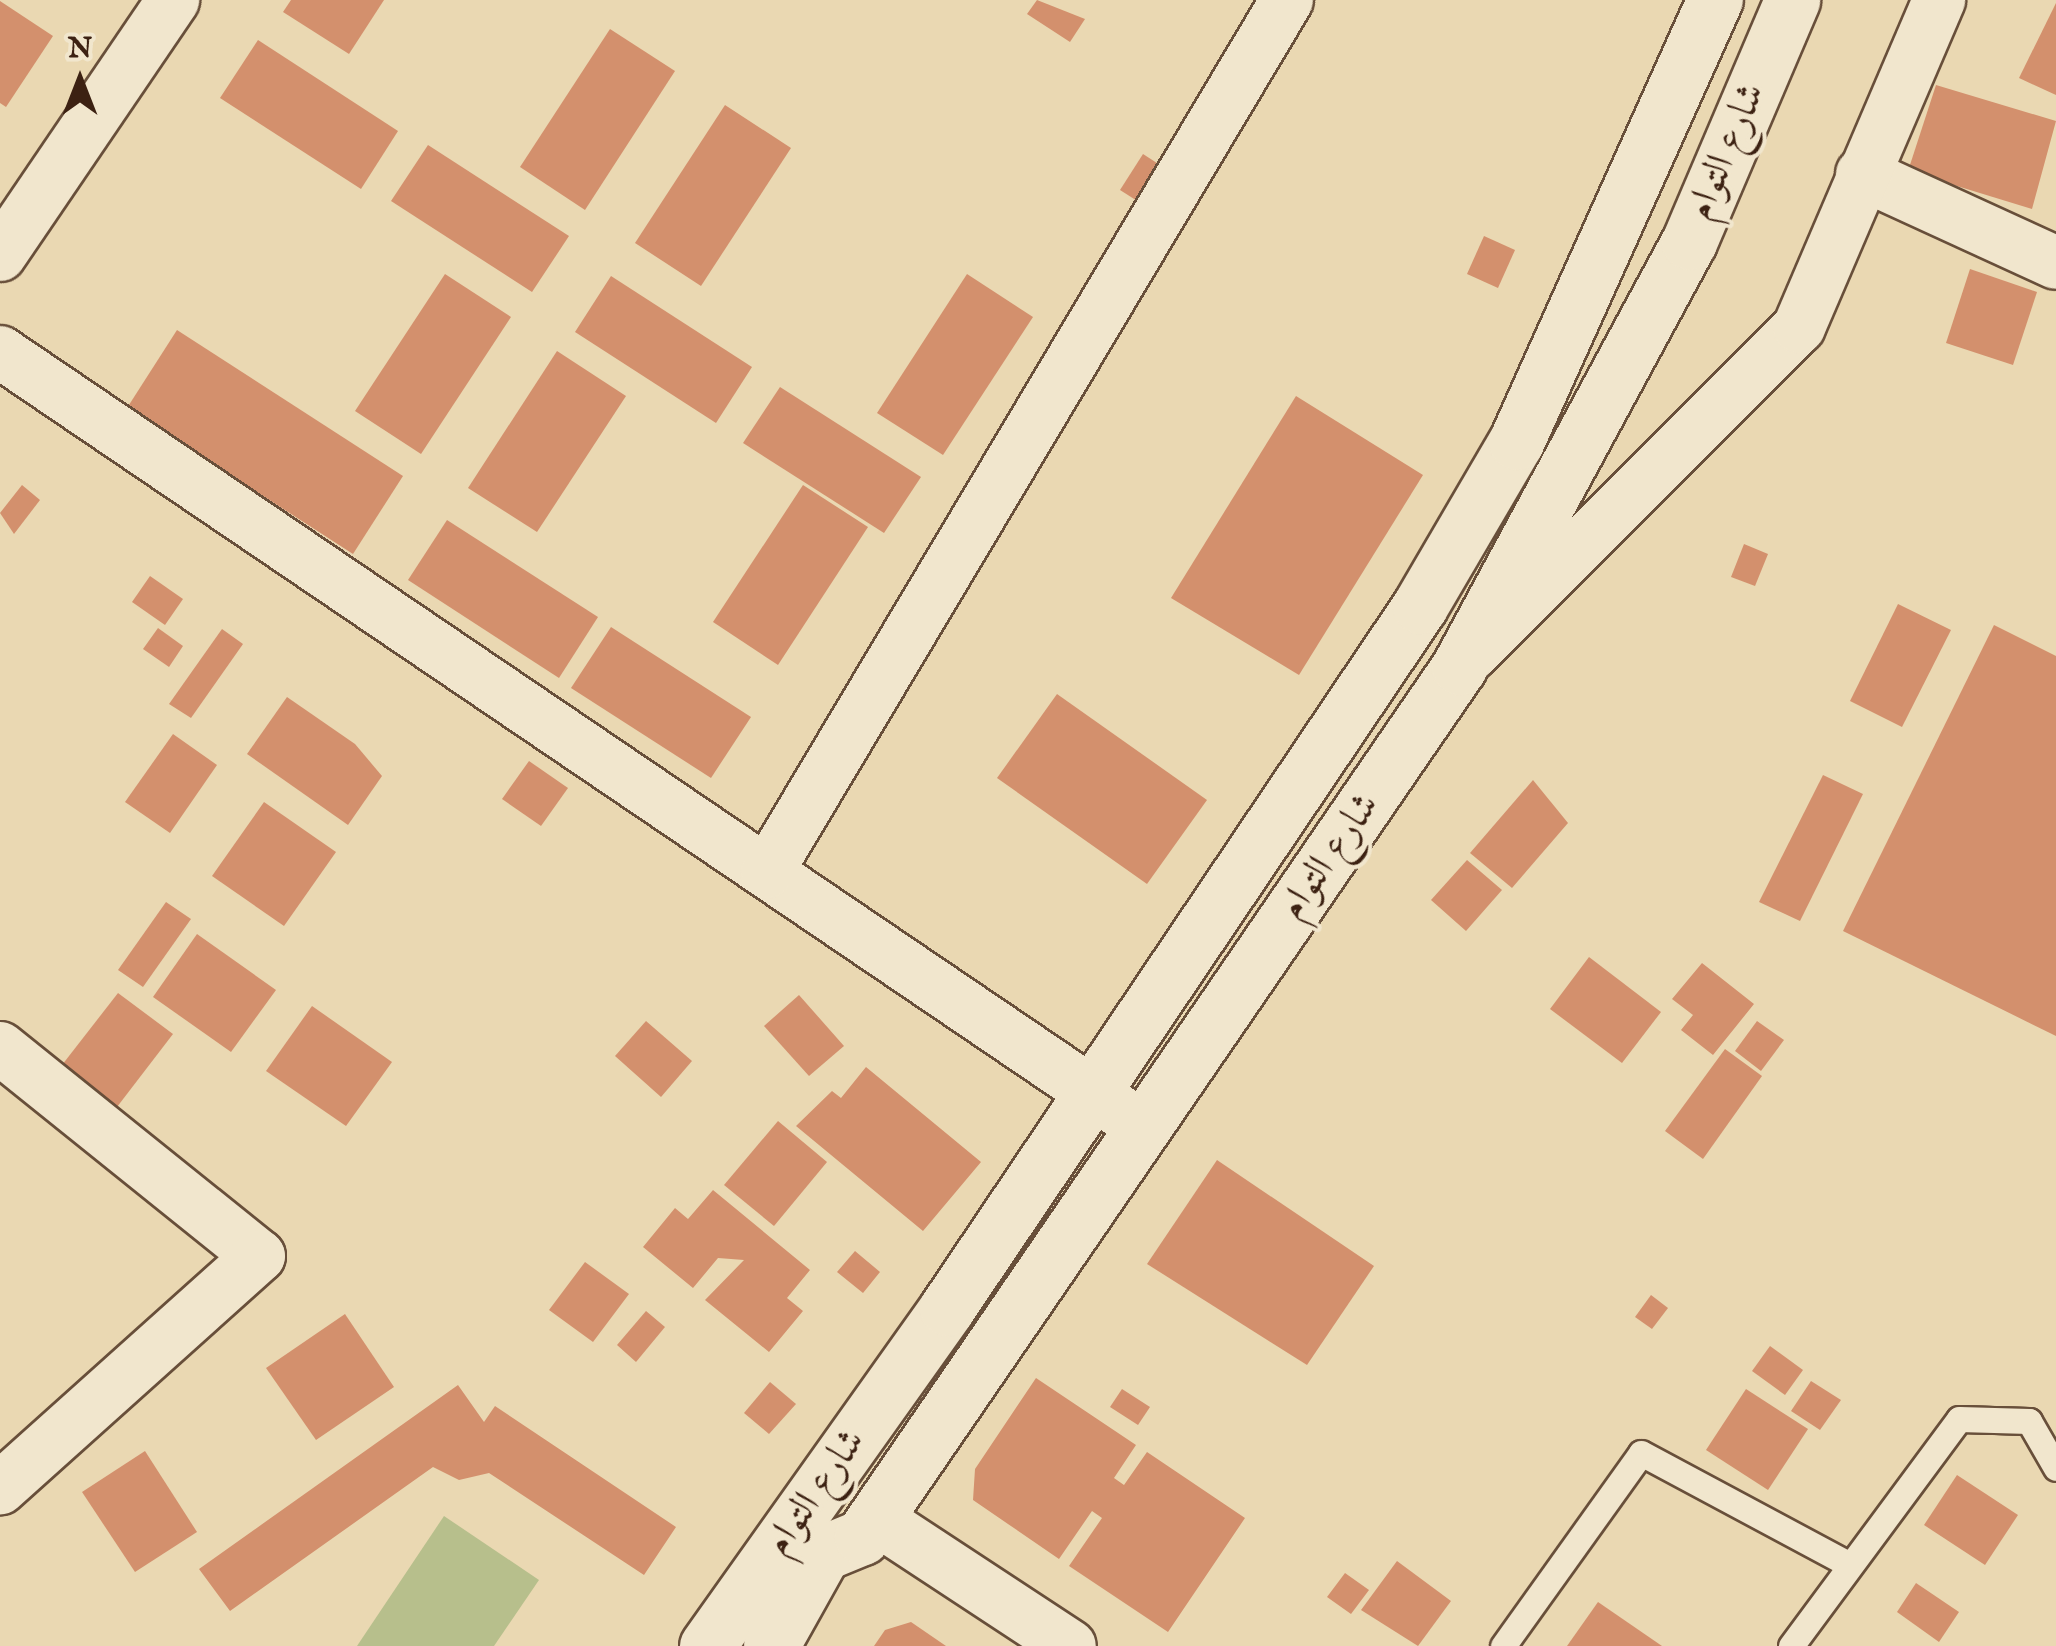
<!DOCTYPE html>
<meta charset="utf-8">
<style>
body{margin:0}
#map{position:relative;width:2056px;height:1646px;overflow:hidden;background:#ead8b2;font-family:"IM FELL English",Amiri,serif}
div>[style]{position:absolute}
.green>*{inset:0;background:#b7bf8c}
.building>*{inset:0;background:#d3906d}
.roads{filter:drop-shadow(2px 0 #684f3a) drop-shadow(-2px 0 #684f3a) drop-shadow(0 2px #684f3a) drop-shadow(0 -2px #684f3a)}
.lane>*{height:25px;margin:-12.5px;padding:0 12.5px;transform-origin:12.5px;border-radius:12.5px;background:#f1e6cd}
.street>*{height:52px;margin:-26px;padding:0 26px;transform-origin:26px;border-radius:26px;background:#f1e6cd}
.secondary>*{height:55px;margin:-27.5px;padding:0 27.5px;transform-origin:27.5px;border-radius:27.5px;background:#f1e6cd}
span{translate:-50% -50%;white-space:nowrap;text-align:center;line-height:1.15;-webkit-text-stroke:8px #f1e6cd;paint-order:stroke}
.street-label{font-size:40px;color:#3c2112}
.north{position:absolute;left:30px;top:30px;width:100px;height:100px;-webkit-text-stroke:8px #f1e6cd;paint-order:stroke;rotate:0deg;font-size:28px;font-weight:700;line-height:40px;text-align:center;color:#3c2112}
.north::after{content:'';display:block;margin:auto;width:35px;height:45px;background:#3c2112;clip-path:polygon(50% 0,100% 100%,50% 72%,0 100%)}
</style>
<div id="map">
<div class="green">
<div style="clip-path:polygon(444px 1516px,539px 1580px,494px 1646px,357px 1646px)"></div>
</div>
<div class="building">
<div style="clip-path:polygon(291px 0,384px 0,349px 54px,283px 12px)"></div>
<div style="clip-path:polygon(1037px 0,1085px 19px,1070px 42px,1027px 14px)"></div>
<div style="clip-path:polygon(0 1px,53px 36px,6px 107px,0 103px)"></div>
<div style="clip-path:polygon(2056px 3px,2056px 95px,2019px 78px)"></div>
<div style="clip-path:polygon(610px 29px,675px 71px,585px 210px,520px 167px)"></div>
<div style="clip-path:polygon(258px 40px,398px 131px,361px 189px,220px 98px)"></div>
<div style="clip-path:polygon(1936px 85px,2056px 121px,2032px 209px,1908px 171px)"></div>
<div style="clip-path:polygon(725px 105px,791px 148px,701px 286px,635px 243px)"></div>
<div style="clip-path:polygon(428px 145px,569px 236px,532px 292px,391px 201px)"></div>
<div style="clip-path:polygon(1143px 154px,1177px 176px,1153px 211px,1120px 190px)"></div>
<div style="clip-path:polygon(1484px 236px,1515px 250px,1498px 288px,1467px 274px)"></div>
<div style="clip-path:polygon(1970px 269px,2037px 292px,2013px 365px,1946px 343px)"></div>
<div style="clip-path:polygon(445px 274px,511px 317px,421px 454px,355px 411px)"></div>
<div style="clip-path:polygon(967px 274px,1033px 317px,943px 455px,877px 413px)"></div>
<div style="clip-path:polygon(611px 276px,752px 367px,716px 423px,575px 332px)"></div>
<div style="clip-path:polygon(177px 330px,403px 476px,353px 554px,127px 408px)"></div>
<div style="clip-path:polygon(557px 351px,626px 396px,537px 532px,468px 488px)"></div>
<div style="clip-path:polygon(780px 387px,921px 477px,884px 533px,743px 443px)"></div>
<div style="clip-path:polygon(1296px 396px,1423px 475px,1299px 675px,1171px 598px)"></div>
<div style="clip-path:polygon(22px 485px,40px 500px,14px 534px,0 513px)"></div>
<div style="clip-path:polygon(803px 485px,868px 527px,778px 665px,713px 622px)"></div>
<div style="clip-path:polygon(447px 520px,598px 617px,559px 678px,408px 580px)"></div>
<div style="clip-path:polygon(1744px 544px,1768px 554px,1755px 586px,1731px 577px)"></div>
<div style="clip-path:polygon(150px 576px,183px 599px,165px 625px,132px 602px)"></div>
<div style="clip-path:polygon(1898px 604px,1951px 630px,1902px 727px,1850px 701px)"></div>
<div style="clip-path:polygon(1994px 625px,2056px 656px,2056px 1036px,1843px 931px)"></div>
<div style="clip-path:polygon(611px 627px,751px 717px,711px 778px,571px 688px)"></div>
<div style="clip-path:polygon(158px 628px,183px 646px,169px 667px,143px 649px)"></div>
<div style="clip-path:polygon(222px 629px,243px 644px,191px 718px,169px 704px)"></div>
<div style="clip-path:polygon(1057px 694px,1207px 800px,1147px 884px,997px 778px)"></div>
<div style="clip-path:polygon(287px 697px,355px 744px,382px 776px,348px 825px,247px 754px)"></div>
<div style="clip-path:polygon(173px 734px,217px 765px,170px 833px,125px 802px)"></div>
<div style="clip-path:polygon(529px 761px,568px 788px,541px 826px,502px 799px)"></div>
<div style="clip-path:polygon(1823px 775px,1863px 794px,1800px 921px,1759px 902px)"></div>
<div style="clip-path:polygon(1533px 780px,1568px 823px,1512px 888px,1470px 853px)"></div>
<div style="clip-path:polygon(264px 802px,336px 852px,284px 926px,212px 876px)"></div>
<div style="clip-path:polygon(1467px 860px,1502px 890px,1466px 931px,1431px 900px)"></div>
<div style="clip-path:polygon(166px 902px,191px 919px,143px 987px,118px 970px)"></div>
<div style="clip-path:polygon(197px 934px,276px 990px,231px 1052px,153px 997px)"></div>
<div style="clip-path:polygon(1589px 957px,1661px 1012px,1622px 1063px,1550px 1009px)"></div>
<div style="clip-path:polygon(1702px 963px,1754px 1004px,1713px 1055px,1681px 1030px,1693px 1015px,1672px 999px)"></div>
<div style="clip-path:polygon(118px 993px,173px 1034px,117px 1107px,62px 1065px)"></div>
<div style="clip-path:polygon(799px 995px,844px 1046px,809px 1076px,764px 1026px)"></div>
<div style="clip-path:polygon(312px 1006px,392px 1062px,346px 1126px,266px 1071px)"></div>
<div style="clip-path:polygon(646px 1021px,692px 1061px,661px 1097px,615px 1056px)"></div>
<div style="clip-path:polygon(1757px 1021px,1784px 1040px,1761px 1071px,1735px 1051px)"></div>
<div style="clip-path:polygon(1725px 1049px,1762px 1076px,1703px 1159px,1665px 1131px)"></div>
<div style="clip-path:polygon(866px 1067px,981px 1162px,923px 1231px,796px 1126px,832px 1091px,841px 1098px)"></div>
<div style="clip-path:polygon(778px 1121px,827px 1162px,774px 1226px,724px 1185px)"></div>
<div style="clip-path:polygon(1217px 1160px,1374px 1266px,1307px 1365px,1147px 1264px)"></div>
<div style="clip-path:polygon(713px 1190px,810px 1270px,787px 1298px,803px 1311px,769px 1352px,705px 1300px,744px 1260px,718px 1258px,693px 1288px,643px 1247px,675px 1208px,688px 1219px)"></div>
<div style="clip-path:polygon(855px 1251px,880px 1272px,863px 1293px,837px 1272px)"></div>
<div style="clip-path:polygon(585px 1262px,629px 1294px,593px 1342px,549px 1310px)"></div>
<div style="clip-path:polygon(1651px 1295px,1668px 1308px,1652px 1329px,1635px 1317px)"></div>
<div style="clip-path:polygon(646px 1311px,665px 1327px,636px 1362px,617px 1345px)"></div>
<div style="clip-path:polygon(345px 1314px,394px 1387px,316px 1440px,266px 1368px)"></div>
<div style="clip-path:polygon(1770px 1346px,1803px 1370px,1785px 1395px,1752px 1371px)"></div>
<div style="clip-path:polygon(1036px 1378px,1136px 1445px,1114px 1478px,1124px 1485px,1147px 1452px,1245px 1518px,1168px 1632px,1069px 1566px,1102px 1518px,1092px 1511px,1059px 1559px,973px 1500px,975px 1469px)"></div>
<div style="clip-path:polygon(1811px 1381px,1841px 1400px,1820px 1430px,1791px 1411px)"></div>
<div style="clip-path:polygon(770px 1382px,796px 1404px,769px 1434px,744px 1413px)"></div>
<div style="clip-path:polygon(458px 1385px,484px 1422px,495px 1406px,676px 1527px,644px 1575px,489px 1473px,459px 1480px,433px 1467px,230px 1611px,199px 1569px)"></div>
<div style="clip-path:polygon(1122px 1389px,1150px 1407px,1138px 1425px,1110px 1407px)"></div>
<div style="clip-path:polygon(1746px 1389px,1808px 1429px,1768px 1490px,1706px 1450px)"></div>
<div style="clip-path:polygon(145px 1451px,197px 1532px,135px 1572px,82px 1492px)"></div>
<div style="clip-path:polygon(1957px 1475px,2018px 1515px,1985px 1565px,1924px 1525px)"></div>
<div style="clip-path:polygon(1397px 1561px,1451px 1601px,1418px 1646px,1361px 1610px)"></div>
<div style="clip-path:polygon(1345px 1573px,1369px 1590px,1351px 1614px,1327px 1597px)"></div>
<div style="clip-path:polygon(1916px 1583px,1959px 1612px,1939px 1642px,1897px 1612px)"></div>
<div style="clip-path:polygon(1598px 1602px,1662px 1646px,1567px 1646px)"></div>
<div style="clip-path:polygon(911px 1622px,946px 1646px,874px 1646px,885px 1630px)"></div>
</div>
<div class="roads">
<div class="lane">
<div style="left:1503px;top:1646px;width:237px;rotate:-54.4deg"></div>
<div style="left:1641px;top:1453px;width:233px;rotate:28.2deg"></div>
<div style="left:1791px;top:1646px;width:282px;rotate:-53.5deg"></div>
<div style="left:1959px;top:1419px;width:70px;rotate:1.6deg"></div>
<div style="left:2029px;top:1421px;width:54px;rotate:60.1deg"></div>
</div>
<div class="street">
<div style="left:1862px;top:174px;width:213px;rotate:24.6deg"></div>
<div style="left:0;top:255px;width:308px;rotate:-55.8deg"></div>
<div style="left:0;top:352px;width:1377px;rotate:34.14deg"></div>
<div style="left:1472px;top:654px;width:462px;rotate:-45deg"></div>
<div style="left:1799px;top:327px;width:356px;rotate:-66.8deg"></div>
<div style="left:767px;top:872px;width:1015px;rotate:-59.19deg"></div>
<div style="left:0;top:1048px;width:332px;rotate:38.8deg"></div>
<div style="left:259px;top:1256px;width:348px;rotate:138.1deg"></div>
<div style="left:875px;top:1518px;width:233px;rotate:33.3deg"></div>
</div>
<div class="secondary">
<div style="left:707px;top:1646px;width:415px;rotate:-54.6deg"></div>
<div style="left:947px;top:1308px;width:846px;rotate:-56.03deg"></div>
<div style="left:1420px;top:606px;width:190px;rotate:-59.7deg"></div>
<div style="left:1516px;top:442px;width:485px;rotate:-65.8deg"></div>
<div style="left:771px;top:1646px;width:107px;rotate:-60.8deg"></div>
<div style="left:823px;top:1553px;width:42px;rotate:-22.3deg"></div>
<div style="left:862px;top:1537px;width:1055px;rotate:-55.54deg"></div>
<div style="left:1459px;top:667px;width:483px;rotate:-61.6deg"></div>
<div style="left:1689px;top:242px;width:263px;rotate:-66.9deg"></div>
</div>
</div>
<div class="street-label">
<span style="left:1727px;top:152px;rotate:-67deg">شارع التوام</span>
<span style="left:1330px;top:857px;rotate:-55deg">شارع التوام</span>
<span style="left:816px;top:1493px;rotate:-55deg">شارع التوام</span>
</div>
<div class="north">N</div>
</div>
